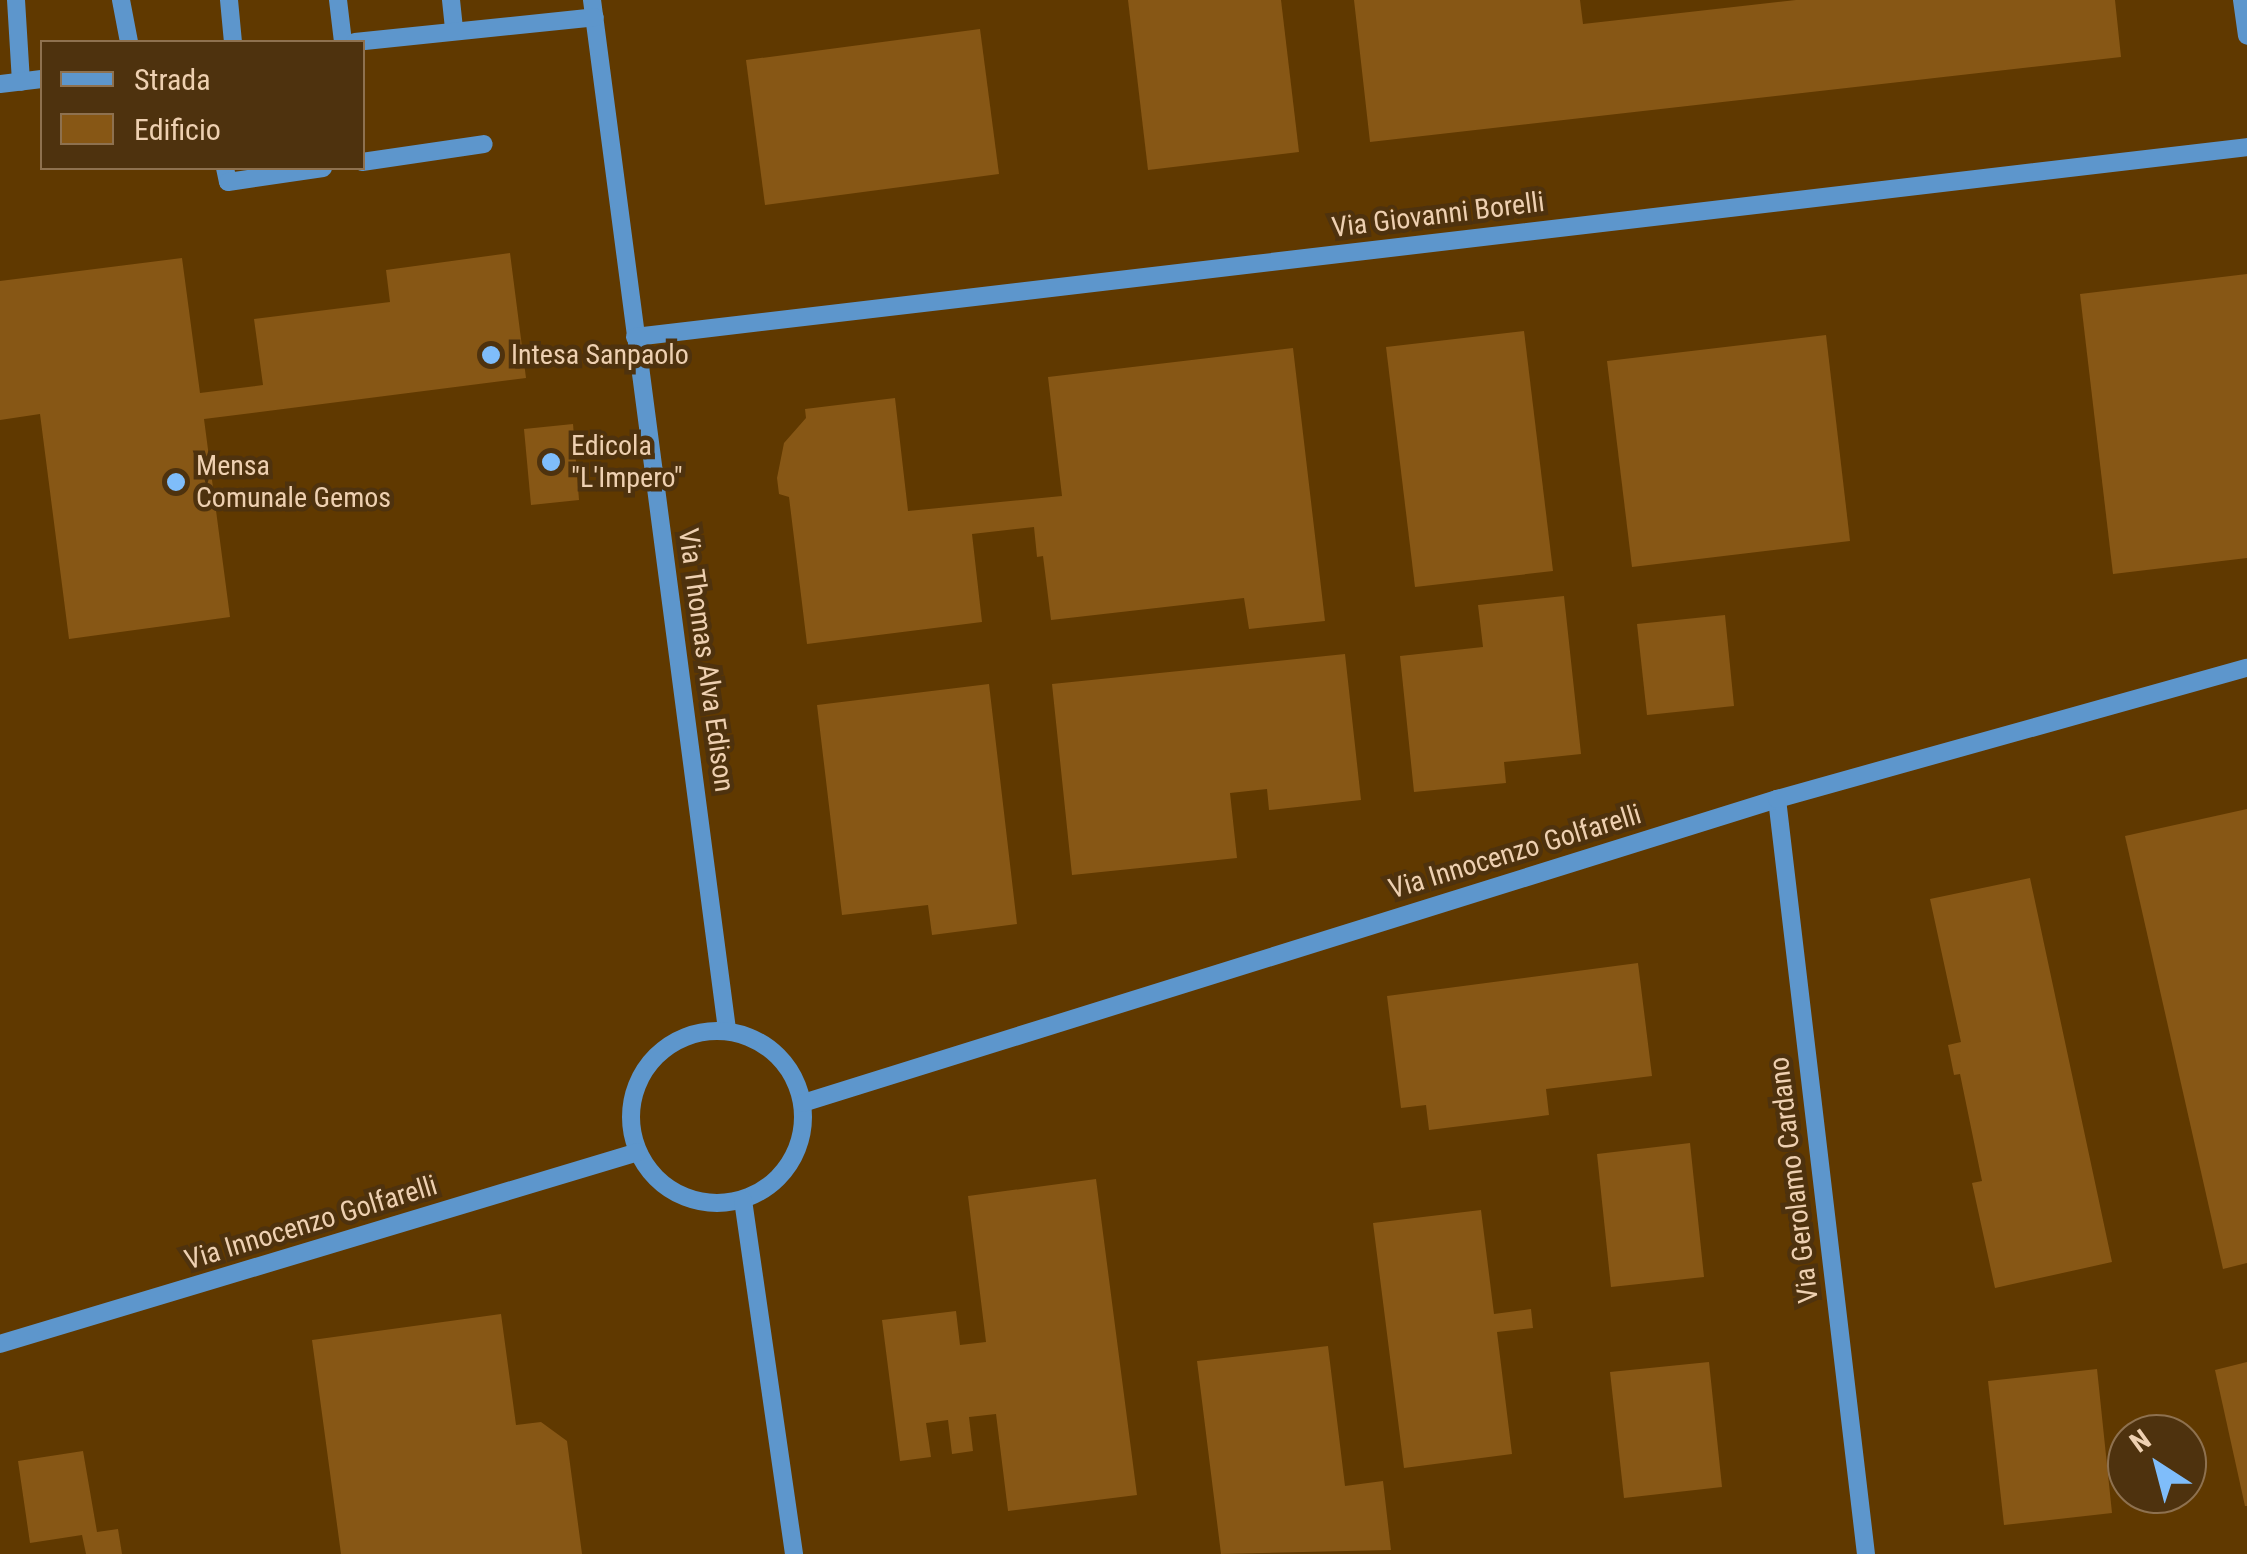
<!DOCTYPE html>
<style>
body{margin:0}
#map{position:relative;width:2247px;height:1554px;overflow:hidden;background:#603900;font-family:"Roboto Condensed",sans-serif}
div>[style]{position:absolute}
.building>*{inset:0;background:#875715}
.minor>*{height:18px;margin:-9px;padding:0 9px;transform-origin:9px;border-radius:9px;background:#5d96cc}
.minor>.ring{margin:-9px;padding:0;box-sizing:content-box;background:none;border:18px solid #5d96cc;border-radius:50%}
.dots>*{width:28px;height:28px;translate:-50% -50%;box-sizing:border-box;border:5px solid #4e320e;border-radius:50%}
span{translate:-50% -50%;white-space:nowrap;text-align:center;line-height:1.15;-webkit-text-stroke:9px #4e320e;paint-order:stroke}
.street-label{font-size:28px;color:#eed0b1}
.poi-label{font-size:28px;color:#eed0b1}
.left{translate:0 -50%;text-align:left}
.legend{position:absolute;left:40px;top:40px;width:325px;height:130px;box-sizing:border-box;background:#4e320e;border:2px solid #8e714f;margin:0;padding:12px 18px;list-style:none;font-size:30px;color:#eed0b1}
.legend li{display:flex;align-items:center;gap:20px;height:50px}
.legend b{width:50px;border:2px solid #8e714f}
.north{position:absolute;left:2107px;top:1414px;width:100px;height:100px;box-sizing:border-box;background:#4e320e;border:2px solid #8e714f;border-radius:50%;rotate:324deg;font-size:28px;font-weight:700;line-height:40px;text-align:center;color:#eed0b1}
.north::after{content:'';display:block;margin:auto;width:35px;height:45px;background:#7fbdfa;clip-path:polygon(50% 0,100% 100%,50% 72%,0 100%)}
</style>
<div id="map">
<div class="building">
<div style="clip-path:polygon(1128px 0,1281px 0,1299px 152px,1148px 170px)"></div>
<div style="clip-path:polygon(1354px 0,1580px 0,1583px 24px,1796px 0,2115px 0,2121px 57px,1370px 142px)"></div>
<div style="clip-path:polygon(980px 29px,999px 174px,765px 205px,746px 60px)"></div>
<div style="clip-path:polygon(510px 253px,526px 378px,204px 419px,230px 617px,69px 639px,40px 414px,0 420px,0 281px,182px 258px,200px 393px,263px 385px,254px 319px,390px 302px,386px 270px)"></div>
<div style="clip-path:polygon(2247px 274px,2247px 558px,2113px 574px,2080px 294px)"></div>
<div style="clip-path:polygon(1524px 331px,1553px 571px,1415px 587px,1386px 347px)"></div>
<div style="clip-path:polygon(1826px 335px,1850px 541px,1632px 567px,1607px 361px)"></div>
<div style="clip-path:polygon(1293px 348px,1325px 621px,1249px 629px,1244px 598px,1051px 620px,1043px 556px,1037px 557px,1034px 527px,972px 534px,982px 622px,807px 644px,789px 497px,779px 494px,777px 478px,784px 443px,806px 418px,805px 409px,895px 398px,908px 511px,1062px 496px,1048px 377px)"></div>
<div style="clip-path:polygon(573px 424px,579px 500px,531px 505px,524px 429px)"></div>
<div style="clip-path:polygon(1564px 596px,1581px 754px,1504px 762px,1506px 783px,1414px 792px,1400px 656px,1483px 647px,1478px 605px)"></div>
<div style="clip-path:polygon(1725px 615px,1734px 706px,1647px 715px,1637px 624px)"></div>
<div style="clip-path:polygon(1345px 654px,1361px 800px,1269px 810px,1267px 789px,1230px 793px,1237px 858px,1072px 875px,1052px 684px)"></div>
<div style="clip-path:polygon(989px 684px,1017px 924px,932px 935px,928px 905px,842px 915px,817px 705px)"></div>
<div style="clip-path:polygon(2247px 809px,2247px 1263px,2223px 1269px,2125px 836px)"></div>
<div style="clip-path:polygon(2030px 878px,2112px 1262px,1995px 1288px,1972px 1183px,1982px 1181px,1960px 1074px,1954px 1075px,1948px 1045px,1961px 1042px,1930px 899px)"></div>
<div style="clip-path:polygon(1638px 963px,1652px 1076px,1546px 1089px,1549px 1115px,1429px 1130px,1426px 1105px,1401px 1108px,1387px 996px)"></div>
<div style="clip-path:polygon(1690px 1143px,1704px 1277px,1611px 1287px,1597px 1154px)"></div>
<div style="clip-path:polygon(1096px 1179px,1137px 1495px,1008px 1511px,996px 1414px,969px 1417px,973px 1451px,952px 1454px,948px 1420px,926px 1423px,931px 1457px,900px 1461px,882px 1320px,956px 1311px,960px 1345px,986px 1342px,968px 1196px)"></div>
<div style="clip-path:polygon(1481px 1210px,1494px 1314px,1531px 1309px,1533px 1328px,1497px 1332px,1512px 1454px,1404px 1468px,1373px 1223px)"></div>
<div style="clip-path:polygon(501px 1314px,516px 1425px,541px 1422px,567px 1441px,582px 1554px,341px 1554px,312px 1340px)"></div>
<div style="clip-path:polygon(1328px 1346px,1345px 1486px,1383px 1481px,1391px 1550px,1221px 1554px,1197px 1361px)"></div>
<div style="clip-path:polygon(1709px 1362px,1722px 1487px,1624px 1498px,1610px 1372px)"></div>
<div style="clip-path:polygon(2247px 1362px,2247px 1506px,2245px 1506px,2215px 1370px)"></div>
<div style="clip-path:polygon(2097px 1369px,2112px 1513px,2004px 1525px,1988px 1381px)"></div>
<div style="clip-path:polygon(83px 1451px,97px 1532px,118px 1529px,122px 1554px,86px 1554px,82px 1535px,30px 1543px,18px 1461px)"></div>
</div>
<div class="minor">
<div style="left:16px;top:0;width:82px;rotate:86.5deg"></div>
<div style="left:121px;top:0;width:43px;rotate:79.2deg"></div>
<div style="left:229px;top:0;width:42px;rotate:84.6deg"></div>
<div style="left:338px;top:0;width:42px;rotate:83.2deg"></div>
<div style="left:451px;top:0;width:30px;rotate:84deg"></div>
<div style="left:592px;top:0;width:1039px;rotate:82.53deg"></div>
<div style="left:2242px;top:0;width:36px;rotate:82deg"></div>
<div style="left:355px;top:42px;width:241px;rotate:-5.9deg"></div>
<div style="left:0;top:84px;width:42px;rotate:-6.8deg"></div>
<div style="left:362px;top:162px;width:123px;rotate:-8.4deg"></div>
<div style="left:225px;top:168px;width:14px;rotate:78deg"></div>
<div style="left:228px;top:182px;width:96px;rotate:-8.4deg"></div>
<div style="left:635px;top:337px;width:1623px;rotate:-6.72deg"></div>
<div style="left:1777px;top:799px;width:760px;rotate:83.28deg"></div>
<div class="ring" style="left:631px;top:1031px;width:154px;height:154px"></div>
<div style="left:803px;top:1103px;width:1020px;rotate:-17.33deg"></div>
<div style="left:1777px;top:799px;width:488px;rotate:-15.6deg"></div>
<div style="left:743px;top:1200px;width:358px;rotate:81.8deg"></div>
<div style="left:0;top:1344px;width:666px;rotate:-16.75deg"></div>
</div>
<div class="dots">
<div style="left:491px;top:355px;background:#7fbdfa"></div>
<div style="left:551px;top:462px;background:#7fbdfa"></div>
<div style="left:176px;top:482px;background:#7fbdfa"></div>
</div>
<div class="street-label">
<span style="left:1438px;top:215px;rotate:-7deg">Via Giovanni Borelli</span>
<span style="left:706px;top:660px;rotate:82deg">Via Thomas Alva Edison</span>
<span style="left:1515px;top:852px;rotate:-17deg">Via Innocenzo Golfarelli</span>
<span style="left:1794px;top:1180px;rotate:-97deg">Via Gerolamo Cardano</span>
<span style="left:311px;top:1223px;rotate:-17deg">Via Innocenzo Golfarelli</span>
</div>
<div class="poi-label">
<span class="left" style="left:511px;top:355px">Intesa Sanpaolo</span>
<span class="left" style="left:571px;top:462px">Edicola<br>"L'Impero"</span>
<span class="left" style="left:196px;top:482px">Mensa<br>Comunale Gemos</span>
</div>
<ul class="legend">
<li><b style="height:12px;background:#5d96cc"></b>Strada</li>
<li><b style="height:28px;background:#875715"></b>Edificio</li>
</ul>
<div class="north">N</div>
</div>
